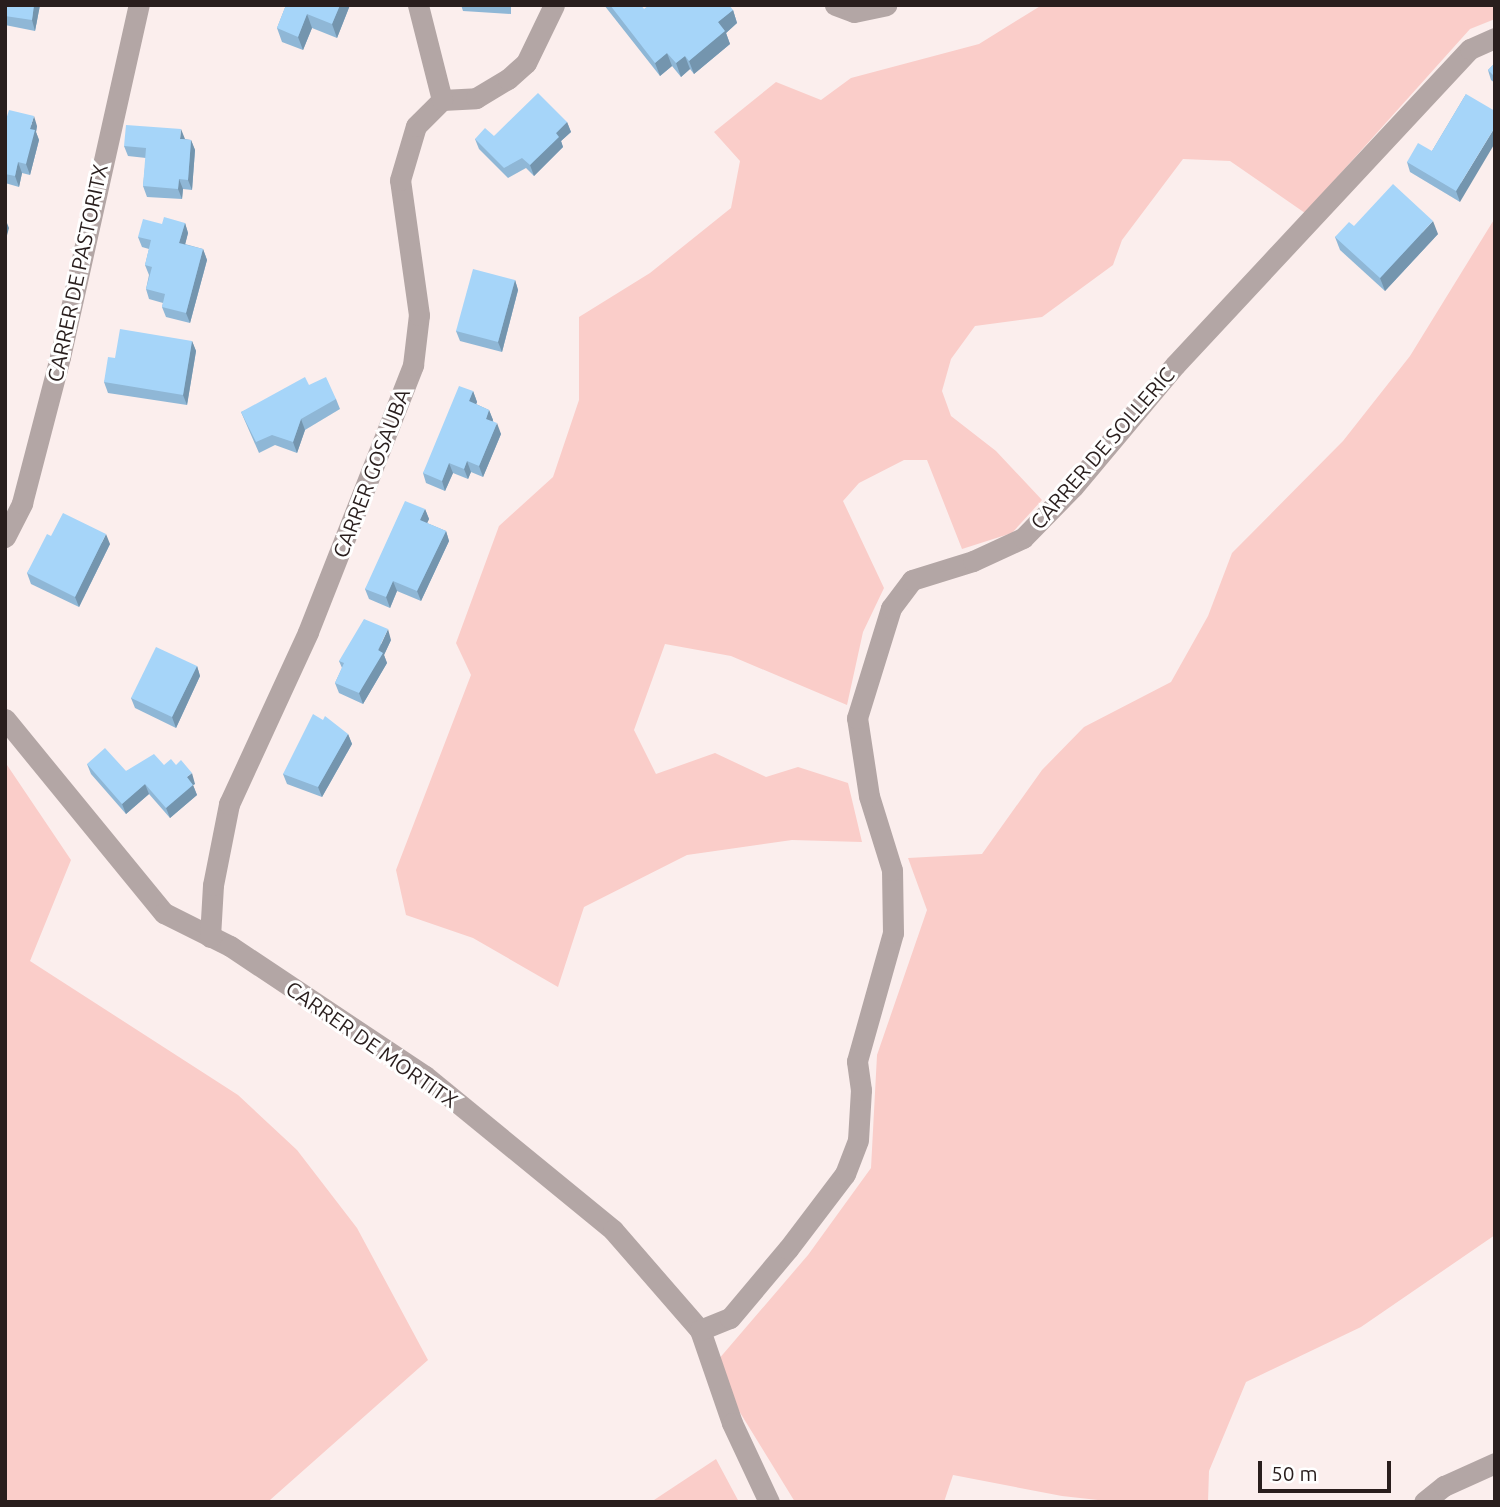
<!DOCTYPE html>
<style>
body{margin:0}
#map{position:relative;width:1500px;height:1507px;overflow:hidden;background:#fbeeed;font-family:Ubuntu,sans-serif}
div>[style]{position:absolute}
.green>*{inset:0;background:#facdc9}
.street>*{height:21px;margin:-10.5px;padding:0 10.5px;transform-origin:10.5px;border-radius:10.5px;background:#b3a6a5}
.wall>*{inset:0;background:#8fb7d6}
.shaded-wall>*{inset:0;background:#7495ae}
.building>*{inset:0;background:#a6d5f9}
span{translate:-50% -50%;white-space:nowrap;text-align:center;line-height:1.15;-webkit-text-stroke:6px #fff;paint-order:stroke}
.street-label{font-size:21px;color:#291e1d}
.frame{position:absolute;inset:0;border:7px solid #291e1d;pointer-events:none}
.scale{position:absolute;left:1258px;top:1461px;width:133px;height:32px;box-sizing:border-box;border:4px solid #291e1d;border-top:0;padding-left:9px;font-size:21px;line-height:24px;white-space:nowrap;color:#291e1d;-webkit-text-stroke:5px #fff;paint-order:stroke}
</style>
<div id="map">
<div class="green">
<div style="clip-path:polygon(1042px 5px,1495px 5px,1495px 19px,1470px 29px,1305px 213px,1230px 161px,1183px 159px,1122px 240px,1113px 265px,1042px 317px,975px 326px,951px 359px,942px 391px,951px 416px,996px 451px,1042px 500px,1012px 533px,962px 549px,927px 460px,904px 460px,859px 483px,843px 501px,884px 588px,863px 632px,847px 705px,731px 656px,665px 644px,634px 730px,656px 774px,715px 753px,766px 777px,798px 767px,848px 783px,862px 842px,792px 840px,687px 855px,584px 907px,558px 987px,473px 938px,406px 915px,396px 870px,471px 675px,456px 643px,499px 526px,553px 477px,579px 400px,579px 317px,650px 273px,731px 208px,740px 161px,714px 132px,776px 82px,821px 100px,851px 78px,979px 44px)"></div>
<div style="clip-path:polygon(1495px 218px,1495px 1235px,1361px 1327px,1246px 1382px,1209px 1471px,1208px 1502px,1116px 1502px,1062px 1496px,953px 1475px,944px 1502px,795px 1502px,712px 1367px,808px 1255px,871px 1168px,877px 1055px,927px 910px,908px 858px,982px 854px,1042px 770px,1084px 727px,1171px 682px,1208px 616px,1232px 553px,1343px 441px,1410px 356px)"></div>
<div style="clip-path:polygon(5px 762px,71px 860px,30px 961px,238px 1095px,297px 1150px,357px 1228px,428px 1360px,270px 1500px,273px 1502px,5px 1502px)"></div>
<div style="clip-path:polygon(716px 1459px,739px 1502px,650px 1502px,651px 1502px)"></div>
</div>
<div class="street">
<div style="left:835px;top:5px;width:20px;rotate:20deg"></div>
<div style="left:854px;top:12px;width:33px;rotate:-12deg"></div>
<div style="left:442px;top:100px;width:34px;rotate:-3deg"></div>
<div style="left:476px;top:98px;width:37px;rotate:-31deg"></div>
<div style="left:508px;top:79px;width:24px;rotate:-42deg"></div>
<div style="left:526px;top:63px;width:64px;rotate:-64.2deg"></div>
<div style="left:5px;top:537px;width:38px;rotate:-63deg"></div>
<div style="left:22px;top:503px;width:151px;rotate:-75.4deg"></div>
<div style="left:60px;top:357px;width:361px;rotate:-77.4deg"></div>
<div style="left:5px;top:719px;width:251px;rotate:50.7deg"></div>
<div style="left:164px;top:913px;width:74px;rotate:26.6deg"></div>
<div style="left:230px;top:946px;width:234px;rotate:33.7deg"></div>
<div style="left:425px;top:1076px;width:243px;rotate:39.3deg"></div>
<div style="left:613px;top:1230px;width:133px;rotate:49deg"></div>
<div style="left:700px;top:1330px;width:98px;rotate:71deg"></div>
<div style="left:732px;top:1423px;width:87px;rotate:64.9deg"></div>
<div style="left:210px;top:937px;width:52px;rotate:-86.7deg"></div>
<div style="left:213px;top:885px;width:83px;rotate:-78.8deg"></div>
<div style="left:229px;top:804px;width:189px;rotate:-65.3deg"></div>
<div style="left:308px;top:632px;width:287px;rotate:-68.5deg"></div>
<div style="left:413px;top:365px;width:50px;rotate:-83.2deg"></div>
<div style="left:419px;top:315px;width:136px;rotate:-98deg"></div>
<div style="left:400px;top:180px;width:56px;rotate:-73.5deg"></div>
<div style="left:416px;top:126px;width:37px;rotate:-45deg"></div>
<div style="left:442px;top:100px;width:98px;rotate:-104.2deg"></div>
<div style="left:700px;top:1330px;width:32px;rotate:-22deg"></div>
<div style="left:730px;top:1318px;width:90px;rotate:-50deg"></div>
<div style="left:788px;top:1249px;width:94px;rotate:-52.8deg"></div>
<div style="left:845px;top:1174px;width:36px;rotate:-69deg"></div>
<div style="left:858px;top:1140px;width:50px;rotate:-86.6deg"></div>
<div style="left:861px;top:1090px;width:29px;rotate:-98deg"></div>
<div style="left:857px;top:1061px;width:133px;rotate:-74.3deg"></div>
<div style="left:893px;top:933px;width:63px;rotate:-90.9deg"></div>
<div style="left:892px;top:870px;width:77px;rotate:-107.3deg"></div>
<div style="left:869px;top:796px;width:79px;rotate:-98.7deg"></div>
<div style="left:857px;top:718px;width:115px;rotate:-72.8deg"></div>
<div style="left:891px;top:608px;width:35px;rotate:-53deg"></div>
<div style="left:912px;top:580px;width:64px;rotate:-17.3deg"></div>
<div style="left:973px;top:561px;width:55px;rotate:-24.7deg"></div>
<div style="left:1023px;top:538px;width:71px;rotate:-45.6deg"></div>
<div style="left:1073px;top:487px;width:159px;rotate:-50.1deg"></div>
<div style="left:1175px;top:365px;width:432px;rotate:-47deg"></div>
<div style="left:1470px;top:49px;width:27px;rotate:-24deg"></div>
<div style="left:1424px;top:1502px;width:26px;rotate:-39deg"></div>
<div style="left:1444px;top:1486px;width:56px;rotate:-24.3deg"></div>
</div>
<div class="wall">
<div style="clip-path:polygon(5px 5px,40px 5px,35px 31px,5px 25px)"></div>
<div style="clip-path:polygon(286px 5px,350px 5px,337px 38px,312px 28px,303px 50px,282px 42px,277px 28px)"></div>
<div style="clip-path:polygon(461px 5px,511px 5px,511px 14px,463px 11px)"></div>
<div style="clip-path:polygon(604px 5px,633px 5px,635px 7px,644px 9px,733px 10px,737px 23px,726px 33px,730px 44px,694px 74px,690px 69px,681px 77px,672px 66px,660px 76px)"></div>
<div style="clip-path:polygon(1495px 63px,1495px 83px,1491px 80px,1488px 70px)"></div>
<div style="clip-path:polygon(1466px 94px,1460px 202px,1410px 172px,1407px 162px,1432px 151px)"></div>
<div style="clip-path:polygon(567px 122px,571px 132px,561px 141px,563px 147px,534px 176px,526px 168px,508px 178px,479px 149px,475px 139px,494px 136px)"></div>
<div style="clip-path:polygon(5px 123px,37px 126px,36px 132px,39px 140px,30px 175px,22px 173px,19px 187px,5px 183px)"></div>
<div style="clip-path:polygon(185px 139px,191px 140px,195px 150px,192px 190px,183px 189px,182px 199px,147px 197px,143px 186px,146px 158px,128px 156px,124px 146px)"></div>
<div style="clip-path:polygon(185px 223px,188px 233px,185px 244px,203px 249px,207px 260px,190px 323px,166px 317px,162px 307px,163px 303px,149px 299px,146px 289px,149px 275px,145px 265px,149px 249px,142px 247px,138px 237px,162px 224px)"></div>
<div style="clip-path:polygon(1354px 226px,1438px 234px,1385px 291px,1340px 250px,1335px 237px)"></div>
<div style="clip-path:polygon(515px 280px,518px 290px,502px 352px,460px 341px,456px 331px)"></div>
<div style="clip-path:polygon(192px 341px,196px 351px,187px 405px,108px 393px,104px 382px,115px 358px)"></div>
<div style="clip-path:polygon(309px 385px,336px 399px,340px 409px,305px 430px,297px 453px,275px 445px,259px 453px,241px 412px)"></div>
<div style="clip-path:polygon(473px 391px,477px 402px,476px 404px,489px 410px,493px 420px,493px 421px,501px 434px,483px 477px,471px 472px,468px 479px,453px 473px,445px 491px,426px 483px,423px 473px)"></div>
<div style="clip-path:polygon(425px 509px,429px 519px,427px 523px,446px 531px,449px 541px,421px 601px,397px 591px,390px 608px,369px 599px,365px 589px)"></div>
<div style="clip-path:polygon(51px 536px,110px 544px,79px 607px,31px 584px,27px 573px)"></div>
<div style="clip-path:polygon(391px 640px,384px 655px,387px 663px,363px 704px,339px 693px,335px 683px,342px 668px,339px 661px)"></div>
<div style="clip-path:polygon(197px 666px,200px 676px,176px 728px,135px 708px,131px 698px)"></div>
<div style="clip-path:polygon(348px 734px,352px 744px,322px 797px,287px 784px,283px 774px)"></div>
<div style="clip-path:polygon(87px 764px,126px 771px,164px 765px,176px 765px,195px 784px,193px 785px,197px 795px,170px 818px,149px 794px,126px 814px,91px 774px)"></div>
</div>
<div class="shaded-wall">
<div style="clip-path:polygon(34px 5px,40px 5px,35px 31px,32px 20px)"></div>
<div style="clip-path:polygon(340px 5px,350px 5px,337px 38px,332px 24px)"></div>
<div style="clip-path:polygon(733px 10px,737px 23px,726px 33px,730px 44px,694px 74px,689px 61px,718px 22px)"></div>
<div style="clip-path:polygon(307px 14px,312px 28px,303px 50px,298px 37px)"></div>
<div style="clip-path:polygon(667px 53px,672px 66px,660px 76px,655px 63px)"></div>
<div style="clip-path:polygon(685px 56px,690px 69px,681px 77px,676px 63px)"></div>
<div style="clip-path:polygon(34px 116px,37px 126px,36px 132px,39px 140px,30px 175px,26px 164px,30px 129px)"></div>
<div style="clip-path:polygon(567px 122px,571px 132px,561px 141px,563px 147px,534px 176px,530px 165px,556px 133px)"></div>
<div style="clip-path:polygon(1495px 127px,1495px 143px,1460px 202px,1456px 191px)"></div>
<div style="clip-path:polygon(181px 129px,185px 139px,180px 139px)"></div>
<div style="clip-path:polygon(191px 140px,195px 150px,192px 190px,188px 180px)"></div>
<div style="clip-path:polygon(18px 162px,22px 173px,19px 187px,15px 176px)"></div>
<div style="clip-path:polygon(179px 179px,183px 189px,182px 199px,178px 189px)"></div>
<div style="clip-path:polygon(5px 218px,9px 228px,5px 243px)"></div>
<div style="clip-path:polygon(1433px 221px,1438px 234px,1385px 291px,1380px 278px)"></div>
<div style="clip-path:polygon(185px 223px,188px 233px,183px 253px,179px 243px)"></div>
<div style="clip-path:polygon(203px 249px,207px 260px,190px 323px,186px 313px)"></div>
<div style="clip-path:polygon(515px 280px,518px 290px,502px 352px,498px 342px)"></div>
<div style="clip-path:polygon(192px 341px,196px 351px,187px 405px,183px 395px)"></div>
<div style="clip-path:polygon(473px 391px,477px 402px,473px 412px,469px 401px)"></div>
<div style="clip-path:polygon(489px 410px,493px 420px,489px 429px,486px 419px)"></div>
<div style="clip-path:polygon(301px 419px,305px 430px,297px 453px,293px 442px)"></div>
<div style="clip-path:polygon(497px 423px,501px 434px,483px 477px,479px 466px)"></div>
<div style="clip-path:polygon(467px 461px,471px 472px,468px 479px,464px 469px)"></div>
<div style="clip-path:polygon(449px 463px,453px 473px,445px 491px,442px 481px)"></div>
<div style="clip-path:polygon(425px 509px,429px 519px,424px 530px,420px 520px)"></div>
<div style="clip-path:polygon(446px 531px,449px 541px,421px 601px,417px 591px)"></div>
<div style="clip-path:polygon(106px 534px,110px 544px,79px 607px,75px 597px)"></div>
<div style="clip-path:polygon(393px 581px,397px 591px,390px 608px,386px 597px)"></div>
<div style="clip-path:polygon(388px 629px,391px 640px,384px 655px,387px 663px,363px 704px,359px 693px)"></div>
<div style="clip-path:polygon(197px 666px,200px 676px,176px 728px,172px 717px)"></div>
<div style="clip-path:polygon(348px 734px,352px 744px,322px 797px,318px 787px)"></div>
<div style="clip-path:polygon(192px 773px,195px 784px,193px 785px,197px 795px,170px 818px,166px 808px,187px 777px)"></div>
<div style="clip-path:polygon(145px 784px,149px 794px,126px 814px,122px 804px)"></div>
</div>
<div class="building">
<div style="clip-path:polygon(5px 5px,34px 5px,32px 20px,5px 16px)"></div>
<div style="clip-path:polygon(286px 5px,340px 5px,332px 24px,307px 14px,298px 37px,277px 28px)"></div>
<div style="clip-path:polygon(610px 5px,633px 5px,635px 7px,636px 5px,641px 5px,644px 9px,649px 5px,729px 5px,733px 10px,718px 22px,725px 31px,689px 61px,685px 56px,676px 63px,667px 53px,655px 63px)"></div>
<div style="clip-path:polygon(1495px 63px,1495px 77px,1488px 70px)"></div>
<div style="clip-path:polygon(538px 93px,567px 122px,556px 133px,559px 137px,530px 165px,522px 158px,504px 168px,475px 139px,485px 128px,494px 136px)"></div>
<div style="clip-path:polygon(1466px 94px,1495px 111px,1495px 127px,1456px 191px,1407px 162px,1418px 143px,1432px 151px)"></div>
<div style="clip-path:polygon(9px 110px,34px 116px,30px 129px,35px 130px,26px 164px,18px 162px,15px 176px,5px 174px,5px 123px)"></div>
<div style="clip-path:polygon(126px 125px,181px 129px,180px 139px,191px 140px,188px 180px,179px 179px,178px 189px,143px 186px,146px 148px,124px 146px)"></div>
<div style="clip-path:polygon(1393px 184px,1433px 221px,1380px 278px,1335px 237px,1349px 222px,1354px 226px)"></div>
<div style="clip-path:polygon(164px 217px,185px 223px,179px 243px,203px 249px,186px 313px,162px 307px,165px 294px,146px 289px,152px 267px,145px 265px,151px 240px,138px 237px,143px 219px,162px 224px)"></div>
<div style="clip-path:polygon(473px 269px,515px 280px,498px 342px,456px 331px)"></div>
<div style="clip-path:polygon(120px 329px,192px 341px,183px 395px,104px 382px,108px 357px,115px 358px)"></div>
<div style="clip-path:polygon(305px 377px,309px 385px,326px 377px,336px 399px,301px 419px,293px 442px,272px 435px,256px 442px,241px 412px)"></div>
<div style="clip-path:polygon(459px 386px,473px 391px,469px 401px,489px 410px,486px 419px,497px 423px,479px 466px,467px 461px,464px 469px,449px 463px,442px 481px,423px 473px)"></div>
<div style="clip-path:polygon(405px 501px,425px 509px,420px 520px,446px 531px,417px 591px,393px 581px,386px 597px,365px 589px)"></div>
<div style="clip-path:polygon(63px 513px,106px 534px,75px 597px,27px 573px,47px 534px,51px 536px)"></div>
<div style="clip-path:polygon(364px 619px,388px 629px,378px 650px,383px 653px,359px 693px,335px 683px,344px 663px,339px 661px)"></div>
<div style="clip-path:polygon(156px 647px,197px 666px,172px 717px,131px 698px)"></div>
<div style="clip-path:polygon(313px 714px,323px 720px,325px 716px,348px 734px,318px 787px,283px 774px)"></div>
<div style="clip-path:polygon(105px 748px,126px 771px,154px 754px,164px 765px,171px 759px,176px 765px,181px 760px,192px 773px,187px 777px,193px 785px,166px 808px,145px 784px,122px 804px,87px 764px)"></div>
</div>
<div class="street-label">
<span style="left:77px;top:273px;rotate:-78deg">CARRER DE PASTORITX</span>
<span style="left:1102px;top:448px;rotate:-49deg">CARRER DE SOLLERIC</span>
<span style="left:371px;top:473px;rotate:-69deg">CARRER GOSAUBA</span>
<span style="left:372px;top:1044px;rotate:35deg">CARRER DE MORTITX</span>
</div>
<div class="frame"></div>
<div class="scale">50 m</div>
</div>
